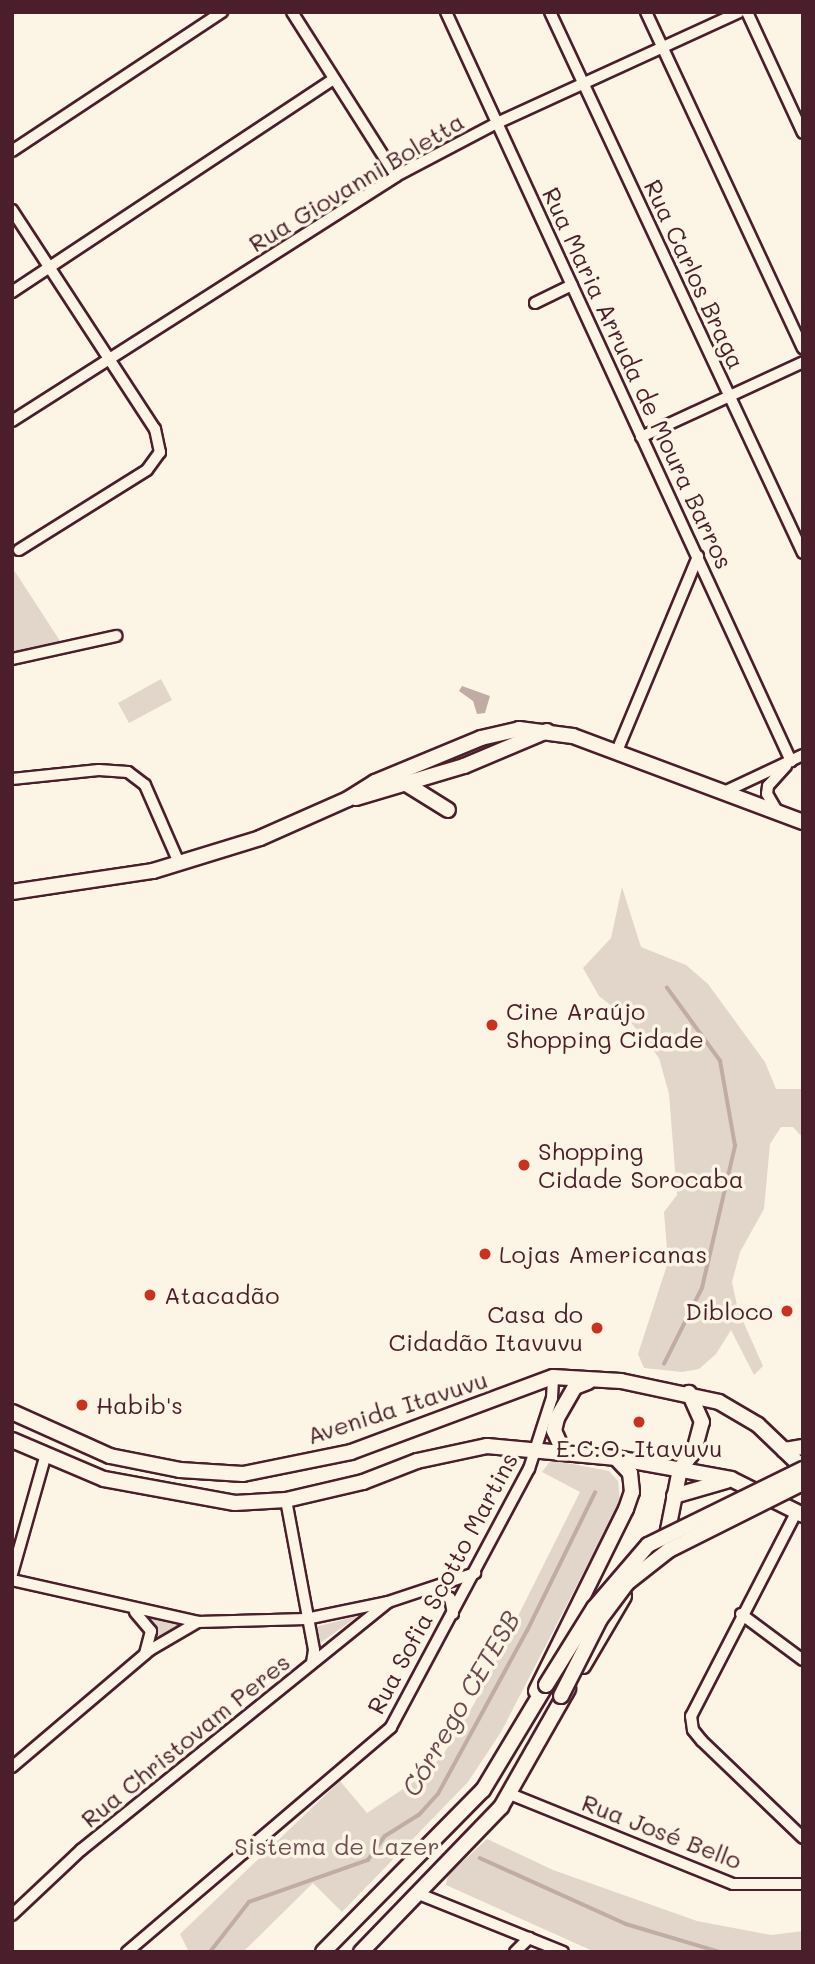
<!DOCTYPE html>
<meta charset="utf-8">
<style>
body{margin:0}
#map{position:relative;width:815px;height:1964px;overflow:hidden;background:#fcf5e5;font-family:Mali,sans-serif}
div>[style]{position:absolute}
.green>*{inset:0;background:#e2d5ca}
.water>*{inset:0;background:#c0aca5}
.stream>*{height:3.5px;margin:-1.75px;padding:0 1.75px;transform-origin:1.75px;border-radius:1.75px;background:#c0aca5}
.roads{filter:drop-shadow(2px 0 #4a1f2b) drop-shadow(-2px 0 #4a1f2b) drop-shadow(0 2px #4a1f2b) drop-shadow(0 -2px #4a1f2b)}
.street>*{height:10px;margin:-5px;padding:0 5px;transform-origin:5px;border-radius:5px;background:#fcf5e5}
.secondary>*{height:14px;margin:-7px;padding:0 7px;transform-origin:7px;border-radius:7px;background:#fcf5e5}
.bridges{filter:drop-shadow(2px 0 #4a1f2b) drop-shadow(-2px 0 #4a1f2b) drop-shadow(0 2px #4a1f2b) drop-shadow(0 -2px #4a1f2b)}
.secondary-bridge>*{height:14px;margin:-7px;padding:0 7px;transform-origin:7px;border-radius:7px;background:#fcf5e5}
.dots>*{width:19px;height:19px;translate:-50% -50%;box-sizing:border-box;border:4px solid #fcf5e5;border-radius:50%}
span{translate:-50% -50%;white-space:nowrap;text-align:center;line-height:1.15;-webkit-text-stroke:7px #fcf5e5;paint-order:stroke}
.street-label{font-size:24px;color:#4a1f2b}
.poi-label{font-size:24px;color:#4a1f2b}
.left{translate:0 -50%;text-align:left}
.right{translate:-100% -50%;text-align:right}
.park-label{font-size:24px;color:#704c53}
.water-label{font-size:26px;color:#6d4950;font-style:italic}
.frame{position:absolute;inset:0;border:14px solid #4a1f2b;pointer-events:none}
</style>
<div id="map">
<div class="green">
<div style="clip-path:polygon(12px 567px,62px 644px,12px 653px)"></div>
<div style="clip-path:polygon(161px 679px,172px 700px,129px 723px,118px 703px)"></div>
<div style="clip-path:polygon(622px 887px,641px 947px,686px 965px,708px 984px,765px 1062px,776px 1089px,803px 1089px,803px 1138px,793px 1127px,781px 1127px,770px 1144px,764px 1209px,740px 1252px,732px 1282px,738px 1310px,763px 1366px,754px 1375px,731px 1330px,716px 1354px,699px 1369px,682px 1372px,644px 1368px,638px 1354px,668px 1262px,664px 1212px,677px 1195px,669px 1094px,659px 1058px,629px 1020px,599px 996px,583px 968px,611px 938px)"></div>
<div style="clip-path:polygon(551px 1460px,609px 1471px,618px 1481px,620px 1502px,501px 1732px,468px 1782px,342px 1912px,313px 1883px,243px 1952px,189px 1952px,180px 1934px,340px 1781px,367px 1813px,424px 1775px,443px 1755px,474px 1704px,580px 1492px,542px 1472px)"></div>
<div style="clip-path:polygon(358px 1616px,319px 1644px,315px 1627px)"></div>
<div style="clip-path:polygon(151px 1618px,186px 1626px,155px 1640px)"></div>
<div style="clip-path:polygon(487px 1839px,553px 1870px,697px 1921px,771px 1935px,803px 1931px,803px 1952px,595px 1952px,446px 1885px,448px 1875px)"></div>
</div>
<div class="water">
<div style="clip-path:polygon(462px 686px,490px 696px,485px 713px,477px 714px,473px 701px,459px 691px)"></div>
</div>
<div class="stream">
<div style="left:664px;top:1364px;width:85px;rotate:-63.4deg"></div>
<div style="left:702px;top:1288px;width:146px;rotate:-76.9deg"></div>
<div style="left:735px;top:1146px;width:86px;rotate:-100deg"></div>
<div style="left:720px;top:1061px;width:90px;rotate:-126deg"></div>
<div style="left:480px;top:1858px;width:160px;rotate:24.3deg"></div>
<div style="left:626px;top:1924px;width:98px;rotate:16.6deg"></div>
<div style="left:210px;top:1952px;width:63px;rotate:-52deg"></div>
<div style="left:249px;top:1902px;width:126px;rotate:-19.4deg"></div>
<div style="left:368px;top:1860px;width:29px;rotate:-55deg"></div>
<div style="left:385px;top:1836px;width:40px;rotate:-32deg"></div>
<div style="left:419px;top:1815px;width:28px;rotate:-48deg"></div>
<div style="left:438px;top:1794px;width:186px;rotate:-61.4deg"></div>
<div style="left:527px;top:1631px;width:154px;rotate:-63.8deg"></div>
</div>
<div class="roads">
<div class="street">
<div style="left:292px;top:12px;width:194px;rotate:57.6deg"></div>
<div style="left:446px;top:12px;width:825px;rotate:65.27deg"></div>
<div style="left:550px;top:12px;width:597px;rotate:64.94deg"></div>
<div style="left:646px;top:12px;width:371px;rotate:65deg"></div>
<div style="left:747px;top:12px;width:133px;rotate:65.2deg"></div>
<div style="left:12px;top:151px;width:252px;rotate:-33.5deg"></div>
<div style="left:12px;top:210px;width:262px;rotate:56.9deg"></div>
<div style="left:155px;top:429px;width:24px;rotate:78deg"></div>
<div style="left:160px;top:452px;width:22px;rotate:126deg"></div>
<div style="left:147px;top:470px;width:151px;rotate:148deg"></div>
<div style="left:12px;top:292px;width:386px;rotate:-33.5deg"></div>
<div style="left:535px;top:303px;width:41px;rotate:-25.9deg"></div>
<div style="left:12px;top:421px;width:456px;rotate:-32.5deg"></div>
<div style="left:396px;top:176px;width:114px;rotate:-27.7deg"></div>
<div style="left:497px;top:123px;width:266px;rotate:-24.6deg"></div>
<div style="left:641px;top:437px;width:179px;rotate:-24.8deg"></div>
<div style="left:12px;top:659px;width:107px;rotate:-12.5deg"></div>
<div style="left:617px;top:751px;width:211px;rotate:-67.4deg"></div>
<div style="left:12px;top:779px;width:87px;rotate:-5.9deg"></div>
<div style="left:99px;top:770px;width:29px;rotate:4deg"></div>
<div style="left:128px;top:772px;width:21px;rotate:37deg"></div>
<div style="left:145px;top:785px;width:85px;rotate:66.4deg"></div>
<div style="left:724px;top:792px;width:87px;rotate:-25.1deg"></div>
<div style="left:777px;top:811px;width:20px;rotate:-120deg"></div>
<div style="left:767px;top:794px;width:8px;rotate:-83deg"></div>
<div style="left:768px;top:786px;width:27px;rotate:-48deg"></div>
<div style="left:286px;top:1500px;width:153px;rotate:79.4deg"></div>
<div style="left:314px;top:1650px;width:13px;rotate:99deg"></div>
<div style="left:797px;top:1511px;width:231px;rotate:117.3deg"></div>
<div style="left:691px;top:1716px;width:14px;rotate:82deg"></div>
<div style="left:693px;top:1730px;width:14px;rotate:51deg"></div>
<div style="left:702px;top:1741px;width:140px;rotate:43.8deg"></div>
<div style="left:12px;top:1574px;width:122px;rotate:-74.2deg"></div>
<div style="left:12px;top:1580px;width:191px;rotate:12.7deg"></div>
<div style="left:198px;top:1622px;width:108px;rotate:-1.6deg"></div>
<div style="left:306px;top:1619px;width:84px;rotate:-11.7deg"></div>
<div style="left:388px;top:1602px;width:92px;rotate:-18.4deg"></div>
<div style="left:431px;top:1588px;width:21px;rotate:28deg"></div>
<div style="left:450px;top:1598px;width:16px;rotate:79deg"></div>
<div style="left:135px;top:1612px;width:25px;rotate:50deg"></div>
<div style="left:151px;top:1631px;width:24px;rotate:105deg"></div>
<div style="left:741px;top:1614px;width:77px;rotate:36.6deg"></div>
<div style="left:12px;top:1767px;width:181px;rotate:-40.3deg"></div>
<div style="left:150px;top:1650px;width:56px;rotate:-30.3deg"></div>
<div style="left:510px;top:1794px;width:240px;rotate:22deg"></div>
<div style="left:733px;top:1884px;width:70px"></div>
<div style="left:419px;top:1894px;width:155px;rotate:21.9deg"></div>
<div style="left:12px;top:1915px;width:95px;rotate:-43.3deg"></div>
<div style="left:81px;top:1850px;width:395px;rotate:-38.9deg"></div>
<div style="left:127px;top:1952px;width:347px;rotate:-40.4deg"></div>
<div style="left:391px;top:1727px;width:293px;rotate:-61.9deg"></div>
<div style="left:529px;top:1469px;width:75px;rotate:-72.1deg"></div>
<div style="left:552px;top:1398px;width:21px;rotate:-87deg"></div>
<div style="left:515px;top:1952px;width:20px;rotate:-45deg"></div>
</div>
<div class="secondary">
<div style="left:408px;top:785px;width:47px;rotate:32deg"></div>
<div style="left:356px;top:798px;width:113px;rotate:-16.5deg"></div>
<div style="left:464px;top:766px;width:90px;rotate:-22.9deg"></div>
<div style="left:12px;top:892px;width:143px;rotate:-8.5deg"></div>
<div style="left:153px;top:871px;width:112px;rotate:-17.1deg"></div>
<div style="left:260px;top:838px;width:96px;rotate:-23.9deg"></div>
<div style="left:348px;top:799px;width:32px;rotate:-32deg"></div>
<div style="left:375px;top:782px;width:115px;rotate:-22.5deg"></div>
<div style="left:481px;top:738px;width:39px;rotate:-13deg"></div>
<div style="left:519px;top:729px;width:54px;rotate:7.4deg"></div>
<div style="left:573px;top:736px;width:246px;rotate:20.5deg"></div>
<div style="left:12px;top:1412px;width:107px;rotate:24.2deg"></div>
<div style="left:110px;top:1456px;width:71px;rotate:11.3deg"></div>
<div style="left:180px;top:1470px;width:63px;rotate:3.6deg"></div>
<div style="left:243px;top:1474px;width:110px;rotate:-11.5deg"></div>
<div style="left:351px;top:1452px;width:215px;rotate:-20.4deg"></div>
<div style="left:553px;top:1377px;width:68px;rotate:3.4deg"></div>
<div style="left:621px;top:1381px;width:100px;rotate:12.1deg"></div>
<div style="left:719px;top:1402px;width:45px;rotate:30.5deg"></div>
<div style="left:758px;top:1425px;width:62px;rotate:43.7deg"></div>
<div style="left:12px;top:1440px;width:100px;rotate:23deg"></div>
<div style="left:104px;top:1479px;width:133px;rotate:10.4deg"></div>
<div style="left:235px;top:1503px;width:51px;rotate:-3.4deg"></div>
<div style="left:286px;top:1500px;width:79px;rotate:-13.2deg"></div>
<div style="left:363px;top:1482px;width:58px;rotate:-21.3deg"></div>
<div style="left:417px;top:1461px;width:72px;rotate:-12.1deg"></div>
<div style="left:487px;top:1446px;width:130px;rotate:5.3deg"></div>
<div style="left:616px;top:1458px;width:117px;rotate:10.3deg"></div>
<div style="left:731px;top:1479px;width:80px;rotate:26.6deg"></div>
<div style="left:784px;top:1450px;width:19px;rotate:-9deg"></div>
<div style="left:564px;top:1453px;width:24px;rotate:-114deg"></div>
<div style="left:554px;top:1431px;width:13px;rotate:-77deg"></div>
<div style="left:557px;top:1418px;width:36px;rotate:-60deg"></div>
<div style="left:575px;top:1387px;width:14px;rotate:-21deg"></div>
<div style="left:674px;top:1496px;width:54px;rotate:-16.1deg"></div>
<div style="left:665px;top:1545px;width:77px;rotate:-78.8deg"></div>
<div style="left:680px;top:1469px;width:23px;rotate:-52deg"></div>
<div style="left:694px;top:1451px;width:30px;rotate:-75deg"></div>
<div style="left:702px;top:1422px;width:32px;rotate:-114deg"></div>
<div style="left:583px;top:1666px;width:81px;rotate:-59.6deg"></div>
<div style="left:536px;top:1691px;width:203px;rotate:-63.7deg"></div>
<div style="left:626px;top:1509px;width:18px;rotate:-71deg"></div>
<div style="left:632px;top:1492px;width:19px;rotate:-96deg"></div>
<div style="left:630px;top:1473px;width:21px;rotate:-133deg"></div>
<div style="left:323px;top:1952px;width:228px;rotate:-45.4deg"></div>
<div style="left:483px;top:1790px;width:122px;rotate:-59deg"></div>
<div style="left:361px;top:1952px;width:202px;rotate:-46deg"></div>
<div style="left:501px;top:1807px;width:136px;rotate:-60.4deg"></div>
</div>
</div>
<div class="bridges">
<div class="secondary-bridge">
<div style="left:546px;top:1685px;width:91px;rotate:-58.1deg"></div>
<div style="left:594px;top:1608px;width:83px;rotate:-49.4deg"></div>
<div style="left:648px;top:1545px;width:173px;rotate:-26.1deg"></div>
<div style="left:561px;top:1696px;width:86px;rotate:-63.1deg"></div>
<div style="left:600px;top:1619px;width:45px;rotate:-53.1deg"></div>
<div style="left:627px;top:1583px;width:53px;rotate:-38.2deg"></div>
<div style="left:669px;top:1550px;width:150px;rotate:-26.6deg"></div>
</div>
</div>
<div class="dots">
<div style="left:492px;top:1025px;background:#c8321e"></div>
<div style="left:524px;top:1165px;background:#c8321e"></div>
<div style="left:485px;top:1254px;background:#c8321e"></div>
<div style="left:150px;top:1295px;background:#c8321e"></div>
<div style="left:787px;top:1311px;background:#c8321e"></div>
<div style="left:597px;top:1328px;background:#c8321e"></div>
<div style="left:82px;top:1405px;background:#c8321e"></div>
<div style="left:639px;top:1422px;background:#c8321e"></div>
</div>
<div class="street-label">
<span style="left:356px;top:182px;rotate:-31deg">Rua Giovanni Boletta</span>
<span style="left:695px;top:274px;rotate:65deg">Rua Carlos Braga</span>
<span style="left:638px;top:378px;rotate:65deg">Rua Maria Arruda de Moura Barros</span>
<span style="left:397px;top:1407px;rotate:-18deg">Avenida Itavuvu</span>
<span style="left:442px;top:1583px;rotate:-62deg">Rua Sofia Scotto Martins</span>
<span style="left:185px;top:1740px;rotate:-39deg">Rua Christovam Peres</span>
<span style="left:662px;top:1831px;rotate:21deg">Rua José Bello</span>
</div>
<div class="poi-label">
<span class="left" style="left:506px;top:1025px">Cine Araújo<br>Shopping Cidade</span>
<span class="left" style="left:538px;top:1165px">Shopping<br>Cidade Sorocaba</span>
<span class="left" style="left:499px;top:1254px">Lojas Americanas</span>
<span class="left" style="left:164px;top:1295px">Atacadão</span>
<span class="right" style="left:773px;top:1311px">Dibloco</span>
<span class="right" style="left:583px;top:1328px">Casa do<br>Cidadão Itavuvu</span>
<span class="left" style="left:96px;top:1405px">Habib's</span>
<span style="left:639px;top:1448px">E.C.O. Itavuvu</span>
</div>
<div class="park-label">
<span style="left:337px;top:1846px">Sistema de Lazer</span>
</div>
<div class="water-label">
<span style="left:461px;top:1704px;rotate:-60deg">Córrego CETESB</span>
</div>
<div class="frame"></div>
</div>
